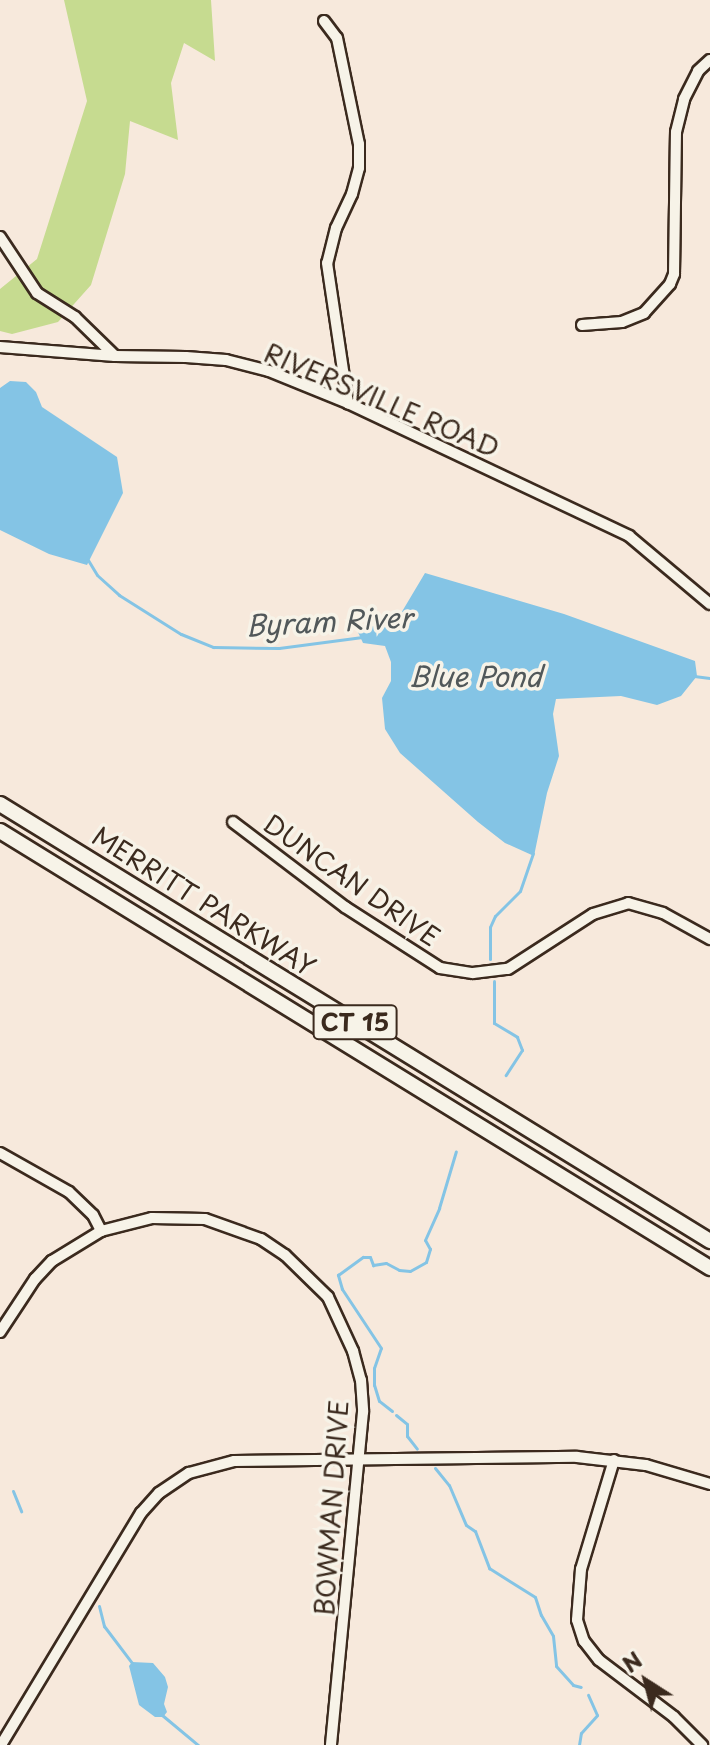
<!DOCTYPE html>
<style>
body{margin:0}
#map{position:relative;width:710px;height:1745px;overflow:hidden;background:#f7e9dc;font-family:"Playpen Sans",sans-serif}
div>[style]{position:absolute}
.green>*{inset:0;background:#c6db90}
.water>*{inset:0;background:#84c4e5}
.stream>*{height:3px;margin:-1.5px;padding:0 1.5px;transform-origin:1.5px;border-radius:1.5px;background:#84c4e5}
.roads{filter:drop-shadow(2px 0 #3b2a1e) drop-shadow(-2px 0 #3b2a1e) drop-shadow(0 2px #3b2a1e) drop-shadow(0 -2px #3b2a1e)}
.minor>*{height:10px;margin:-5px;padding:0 5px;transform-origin:5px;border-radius:5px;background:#f7f3e8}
.highway>*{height:14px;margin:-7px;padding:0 7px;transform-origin:7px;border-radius:7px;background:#f7f3e8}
span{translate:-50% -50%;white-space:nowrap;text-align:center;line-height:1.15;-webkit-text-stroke:7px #f7f3e8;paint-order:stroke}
.shield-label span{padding:2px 6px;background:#f7f3e8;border:2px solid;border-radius:6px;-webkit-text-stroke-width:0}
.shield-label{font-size:24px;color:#3b2a1e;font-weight:700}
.street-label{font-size:26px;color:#3b2a1e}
.water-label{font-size:28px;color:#51585a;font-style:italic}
.north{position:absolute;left:606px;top:1641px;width:80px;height:80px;-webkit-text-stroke:6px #f7f3e8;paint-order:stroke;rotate:324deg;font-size:22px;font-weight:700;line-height:32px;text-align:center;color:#3b2a1e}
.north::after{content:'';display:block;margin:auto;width:28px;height:36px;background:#3b2a1e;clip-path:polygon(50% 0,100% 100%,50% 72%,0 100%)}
</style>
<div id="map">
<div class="green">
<div style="clip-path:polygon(64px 0,211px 0,215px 61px,184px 43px,171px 83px,178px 140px,130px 121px,125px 174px,91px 285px,58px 322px,12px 334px,0 331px,0 289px,37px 259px,87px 101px)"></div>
</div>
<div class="water">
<div style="clip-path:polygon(10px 381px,26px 382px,36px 392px,42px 407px,117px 457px,123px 493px,87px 565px,49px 554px,0 530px,0 388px)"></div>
<div style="clip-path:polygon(425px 573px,564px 614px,695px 661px,697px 676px,681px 696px,657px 705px,621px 696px,556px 699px,553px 714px,559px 756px,547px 793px,534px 856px,505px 843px,478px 822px,400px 753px,385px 729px,382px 698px,391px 681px,391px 662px,385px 646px,363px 643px,357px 630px,397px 620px)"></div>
<div style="clip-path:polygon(132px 1662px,153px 1663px,165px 1677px,168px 1687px,164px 1704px,167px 1712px,163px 1717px,155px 1717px,139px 1705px,129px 1666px)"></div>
</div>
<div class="stream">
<div style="left:88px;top:560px;width:17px;rotate:59deg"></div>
<div style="left:97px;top:575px;width:30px;rotate:42deg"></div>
<div style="left:119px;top:595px;width:73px;rotate:32.2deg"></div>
<div style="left:181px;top:634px;width:35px;rotate:22deg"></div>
<div style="left:213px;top:647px;width:66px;rotate:0.9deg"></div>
<div style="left:279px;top:648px;width:84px;rotate:-7.5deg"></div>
<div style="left:694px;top:676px;width:16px;rotate:7deg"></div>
<div style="left:490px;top:959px;width:32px;rotate:-90deg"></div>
<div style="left:490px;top:927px;width:12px;rotate:-66deg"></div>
<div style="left:495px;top:916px;width:35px;rotate:-45deg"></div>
<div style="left:520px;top:891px;width:40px;rotate:-71.1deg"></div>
<div style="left:494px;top:981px;width:42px;rotate:90deg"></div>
<div style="left:494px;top:1023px;width:27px;rotate:31deg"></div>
<div style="left:517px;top:1037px;width:14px;rotate:69deg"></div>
<div style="left:522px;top:1050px;width:30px;rotate:123deg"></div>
<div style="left:392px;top:1411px;width:16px;rotate:-142deg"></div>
<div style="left:379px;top:1401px;width:17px;rotate:-107deg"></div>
<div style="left:374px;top:1385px;width:17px;rotate:-90deg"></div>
<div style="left:374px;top:1368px;width:21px;rotate:-71deg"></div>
<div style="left:381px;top:1348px;width:71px;rotate:-123.5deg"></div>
<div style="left:342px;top:1289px;width:15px;rotate:-106deg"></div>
<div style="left:338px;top:1275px;width:31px;rotate:-36deg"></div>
<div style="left:363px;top:1257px;width:7px"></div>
<div style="left:370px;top:1257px;width:9px;rotate:69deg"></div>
<div style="left:373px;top:1265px;width:13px;rotate:-9deg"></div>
<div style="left:386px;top:1263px;width:15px;rotate:28deg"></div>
<div style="left:399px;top:1270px;width:11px;rotate:5deg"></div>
<div style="left:410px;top:1271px;width:18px;rotate:-29deg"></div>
<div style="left:426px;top:1262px;width:14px;rotate:-73deg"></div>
<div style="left:430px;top:1249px;width:10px;rotate:-119deg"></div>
<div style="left:425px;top:1240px;width:35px;rotate:-66deg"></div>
<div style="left:439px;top:1208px;width:59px;rotate:-73.4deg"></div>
<div style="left:396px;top:1415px;width:14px;rotate:39deg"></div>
<div style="left:407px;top:1424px;width:12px;rotate:90deg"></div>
<div style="left:407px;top:1436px;width:16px;rotate:52deg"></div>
<div style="left:435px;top:1468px;width:22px;rotate:51deg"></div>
<div style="left:449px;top:1485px;width:43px;rotate:67deg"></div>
<div style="left:466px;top:1525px;width:11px;rotate:34deg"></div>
<div style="left:475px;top:1531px;width:40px;rotate:69deg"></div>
<div style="left:489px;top:1568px;width:54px;rotate:32.2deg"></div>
<div style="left:535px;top:1597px;width:19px;rotate:72deg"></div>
<div style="left:541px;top:1615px;width:24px;rotate:60deg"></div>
<div style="left:553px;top:1636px;width:30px;rotate:84deg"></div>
<div style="left:556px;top:1666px;width:25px;rotate:48deg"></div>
<div style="left:573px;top:1685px;width:8px;rotate:14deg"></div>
<div style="left:13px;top:1491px;width:22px;rotate:68deg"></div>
<div style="left:99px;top:1606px;width:21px;rotate:76deg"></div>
<div style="left:104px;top:1626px;width:46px;rotate:52.9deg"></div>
<div style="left:162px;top:1715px;width:47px;rotate:39.8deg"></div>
<div style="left:579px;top:1745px;width:12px;rotate:-81deg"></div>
<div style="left:581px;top:1733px;width:24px;rotate:-48deg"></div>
<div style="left:597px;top:1715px;width:22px;rotate:-114deg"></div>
</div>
<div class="roads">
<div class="minor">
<div style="left:324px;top:21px;width:21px;rotate:53deg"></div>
<div style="left:337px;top:38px;width:108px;rotate:78.3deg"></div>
<div style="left:359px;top:144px;width:24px;rotate:90deg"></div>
<div style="left:359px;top:168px;width:27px;rotate:105deg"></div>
<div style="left:352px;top:194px;width:38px;rotate:115deg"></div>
<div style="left:336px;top:228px;width:36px;rotate:104deg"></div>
<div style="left:327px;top:263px;width:142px;rotate:81.5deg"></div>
<div style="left:0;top:237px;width:67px;rotate:56.5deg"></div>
<div style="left:37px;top:293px;width:45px;rotate:32.3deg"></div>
<div style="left:75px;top:317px;width:56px;rotate:44.3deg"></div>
<div style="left:582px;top:325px;width:40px;rotate:-4.3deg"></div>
<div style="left:622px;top:322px;width:24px;rotate:-22deg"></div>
<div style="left:644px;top:313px;width:39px;rotate:-48deg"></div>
<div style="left:670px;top:284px;width:11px;rotate:-68deg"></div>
<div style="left:674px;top:274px;width:142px;rotate:-89.2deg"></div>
<div style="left:676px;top:132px;width:34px;rotate:-76deg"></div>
<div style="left:684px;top:99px;width:31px;rotate:-63deg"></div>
<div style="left:698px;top:71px;width:16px;rotate:-43deg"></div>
<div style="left:0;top:347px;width:115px;rotate:4.5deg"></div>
<div style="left:115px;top:356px;width:71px;rotate:0.8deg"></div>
<div style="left:186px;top:357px;width:40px;rotate:4.3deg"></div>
<div style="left:226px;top:360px;width:44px;rotate:14.3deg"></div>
<div style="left:269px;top:371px;width:85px;rotate:22.1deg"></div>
<div style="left:348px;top:403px;width:311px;rotate:25.3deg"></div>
<div style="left:629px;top:536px;width:106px;rotate:40deg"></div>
<div style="left:233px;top:822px;width:141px;rotate:37.2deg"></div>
<div style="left:345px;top:907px;width:113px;rotate:32.7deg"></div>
<div style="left:440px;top:968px;width:33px;rotate:9deg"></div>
<div style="left:473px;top:973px;width:35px;rotate:-7deg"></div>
<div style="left:508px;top:969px;width:101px;rotate:-32.9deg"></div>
<div style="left:593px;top:914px;width:37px;rotate:-17deg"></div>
<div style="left:628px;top:903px;width:36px;rotate:16deg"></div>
<div style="left:663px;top:913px;width:54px;rotate:29deg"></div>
<div style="left:0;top:1153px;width:79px;rotate:29.5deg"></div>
<div style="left:69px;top:1192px;width:33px;rotate:44deg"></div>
<div style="left:93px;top:1215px;width:18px;rotate:63deg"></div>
<div style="left:0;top:1332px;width:64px;rotate:-56.6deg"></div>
<div style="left:35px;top:1279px;width:25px;rotate:-47deg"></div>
<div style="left:52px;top:1261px;width:57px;rotate:-31.5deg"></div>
<div style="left:101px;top:1231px;width:53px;rotate:-14.3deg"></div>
<div style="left:152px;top:1218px;width:53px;rotate:1.1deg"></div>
<div style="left:205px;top:1219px;width:59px;rotate:19.7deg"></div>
<div style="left:261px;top:1239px;width:29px;rotate:34deg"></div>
<div style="left:285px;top:1255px;width:60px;rotate:44.3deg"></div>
<div style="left:328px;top:1297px;width:60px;rotate:65.2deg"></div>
<div style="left:353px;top:1351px;width:30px;rotate:75deg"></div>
<div style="left:361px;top:1380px;width:32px;rotate:86deg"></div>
<div style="left:363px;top:1412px;width:335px;rotate:95.5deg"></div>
<div style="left:614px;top:1460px;width:114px;rotate:106.8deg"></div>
<div style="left:581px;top:1569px;width:51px;rotate:94.5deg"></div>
<div style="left:577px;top:1620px;width:22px;rotate:72deg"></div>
<div style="left:584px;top:1641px;width:24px;rotate:52deg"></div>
<div style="left:599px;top:1660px;width:94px;rotate:37.2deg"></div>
<div style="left:674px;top:1717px;width:40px;rotate:45deg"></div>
<div style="left:1px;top:1745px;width:271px;rotate:-58.9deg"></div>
<div style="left:141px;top:1513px;width:27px;rotate:-48deg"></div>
<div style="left:159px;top:1493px;width:36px;rotate:-34deg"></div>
<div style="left:189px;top:1473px;width:47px;rotate:-14.9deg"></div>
<div style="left:234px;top:1461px;width:343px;rotate:-0.7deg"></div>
<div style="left:577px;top:1457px;width:69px;rotate:6.6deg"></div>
<div style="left:646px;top:1465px;width:67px;rotate:16.5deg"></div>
</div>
<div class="highway">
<div style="left:0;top:804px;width:834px;rotate:31.61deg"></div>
<div style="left:0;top:831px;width:834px;rotate:31.61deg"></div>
</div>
</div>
<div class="shield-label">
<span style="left:355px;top:1022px">CT 15</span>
</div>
<div class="street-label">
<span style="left:382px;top:400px;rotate:23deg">RIVERSVILLE ROAD</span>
<span style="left:352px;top:880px;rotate:35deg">DUNCAN DRIVE</span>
<span style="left:204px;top:901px;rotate:32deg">MERRITT PARKWAY</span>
<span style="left:331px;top:1508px;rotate:-86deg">BOWMAN DRIVE</span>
</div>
<div class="water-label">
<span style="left:329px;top:621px;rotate:-3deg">Byram River</span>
<span style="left:475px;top:676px">Blue Pond</span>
</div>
<div class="north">N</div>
</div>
